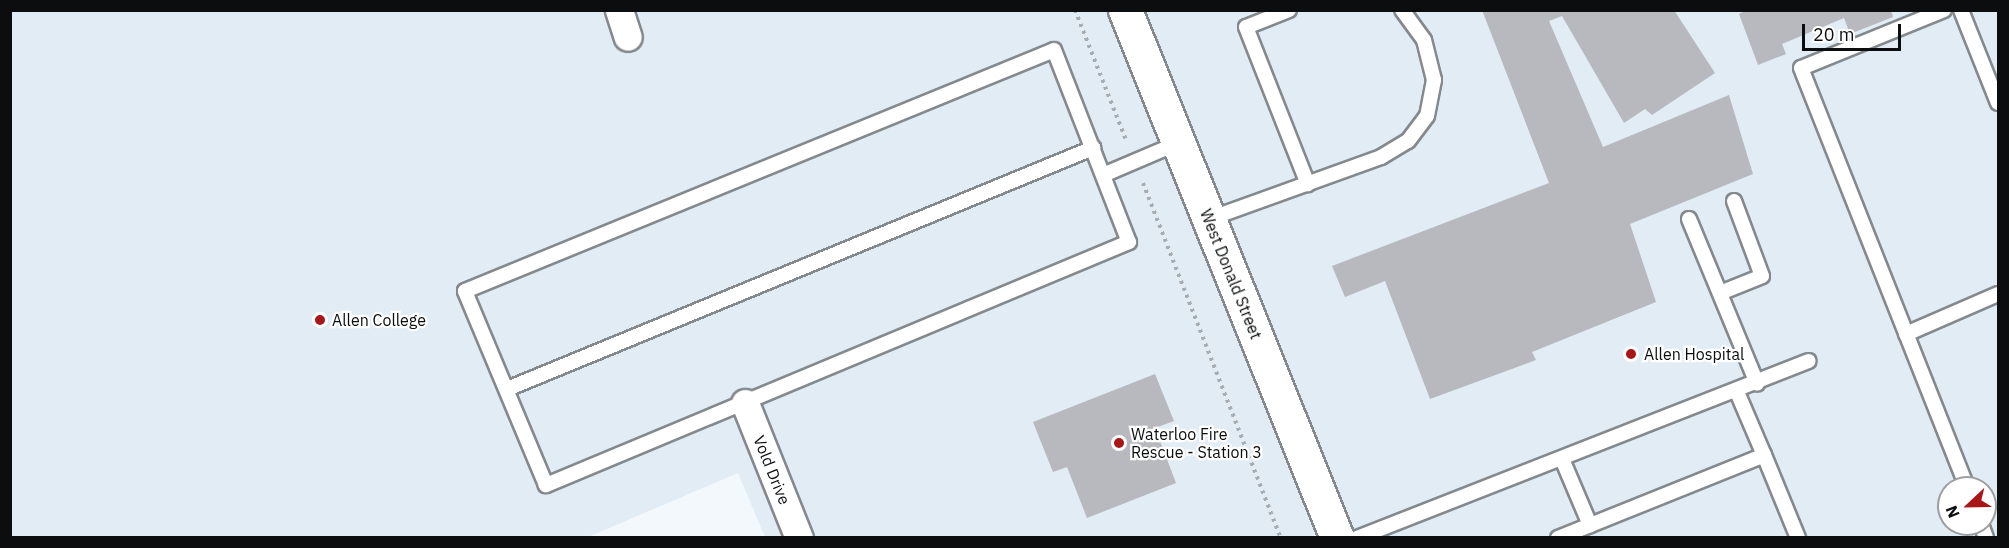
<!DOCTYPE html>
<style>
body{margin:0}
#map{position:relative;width:2009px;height:548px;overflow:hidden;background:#f2f8fb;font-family:"IBM Plex Sans",sans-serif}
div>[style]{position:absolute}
.built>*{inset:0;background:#e1ecf5}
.building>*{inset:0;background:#b7b9be}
.path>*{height:4px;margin-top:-2px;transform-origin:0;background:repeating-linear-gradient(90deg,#a8acaf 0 3px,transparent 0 7.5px)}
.roads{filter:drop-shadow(2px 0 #84898d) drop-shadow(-2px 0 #84898d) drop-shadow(0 2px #84898d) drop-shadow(0 -2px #84898d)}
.lane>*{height:14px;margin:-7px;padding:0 7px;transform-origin:7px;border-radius:7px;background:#fff}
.street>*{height:27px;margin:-13.5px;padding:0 13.5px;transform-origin:13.5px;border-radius:13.5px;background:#fff}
.secondary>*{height:33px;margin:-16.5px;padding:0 16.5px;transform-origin:16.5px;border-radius:16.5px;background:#fff}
.dots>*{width:16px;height:16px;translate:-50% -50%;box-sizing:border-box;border:3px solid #fff;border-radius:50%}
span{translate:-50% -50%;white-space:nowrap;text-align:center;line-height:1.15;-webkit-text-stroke:4.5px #fff;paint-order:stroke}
.street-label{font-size:16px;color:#0b0d0e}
.poi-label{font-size:16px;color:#0b0d0e}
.left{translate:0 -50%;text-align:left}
.frame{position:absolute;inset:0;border:12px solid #0b0d0e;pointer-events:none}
.north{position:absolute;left:1937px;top:476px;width:60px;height:60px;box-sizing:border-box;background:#fff;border:2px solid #9d9e9f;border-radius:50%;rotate:248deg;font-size:16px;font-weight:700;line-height:24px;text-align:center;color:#0b0d0e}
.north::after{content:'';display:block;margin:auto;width:21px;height:27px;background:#a91618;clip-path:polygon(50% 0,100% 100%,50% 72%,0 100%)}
.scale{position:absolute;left:1802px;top:24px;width:99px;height:27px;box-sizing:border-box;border:3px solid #0b0d0e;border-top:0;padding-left:8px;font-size:18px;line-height:21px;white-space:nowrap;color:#0b0d0e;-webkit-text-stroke:4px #fff;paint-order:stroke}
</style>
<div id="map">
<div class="built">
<div style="clip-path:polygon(10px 11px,1108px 11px,1320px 533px,1308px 538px,765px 537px,738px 473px,588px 537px,11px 537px)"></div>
<div style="clip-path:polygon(evenodd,1125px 11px,1998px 11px,1998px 537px,1337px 537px,1125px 11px,1949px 488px,1985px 488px,1985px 524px,1949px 524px,1949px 488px)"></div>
</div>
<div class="building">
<div style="clip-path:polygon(1482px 10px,1674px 10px,1715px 73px,1652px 115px,1645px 109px,1624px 123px,1562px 16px,1549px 21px,1603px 147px,1729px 95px,1753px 174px,1630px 224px,1656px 302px,1532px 352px,1536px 360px,1430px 399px,1385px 281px,1345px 297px,1332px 266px,1549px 183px)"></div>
<div style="clip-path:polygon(1747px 10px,1891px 10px,1893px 17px,1850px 34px,1844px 18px,1782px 44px,1786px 54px,1758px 65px,1739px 14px)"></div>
<div style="clip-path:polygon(1155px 374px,1174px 421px,1155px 428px,1176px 483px,1087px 518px,1067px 467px,1053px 472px,1033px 422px)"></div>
</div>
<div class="path">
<div style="left:1075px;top:10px;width:140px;rotate:68.6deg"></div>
<div style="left:1143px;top:183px;width:381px;rotate:68.8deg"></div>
</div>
<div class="roads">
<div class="lane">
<div style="left:1289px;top:10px;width:46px;rotate:158.4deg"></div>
<div style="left:1246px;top:27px;width:169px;rotate:68.5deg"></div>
<div style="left:1944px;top:10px;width:154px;rotate:157.9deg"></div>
<div style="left:1801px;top:68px;width:452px;rotate:68.4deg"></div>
<div style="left:1961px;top:10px;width:100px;rotate:68.3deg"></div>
<div style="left:1054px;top:50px;width:206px;rotate:68.7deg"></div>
<div style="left:1129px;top:242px;width:632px;rotate:157.37deg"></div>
<div style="left:546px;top:485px;width:210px;rotate:-112.7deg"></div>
<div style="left:465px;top:291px;width:636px;rotate:-22.25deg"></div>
<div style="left:1103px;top:175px;width:82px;rotate:-23.1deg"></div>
<div style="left:1209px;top:219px;width:183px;rotate:-19.8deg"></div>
<div style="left:1381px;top:157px;width:31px;rotate:-31deg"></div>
<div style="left:1408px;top:141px;width:31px;rotate:-53deg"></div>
<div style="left:1427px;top:116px;width:37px;rotate:-79deg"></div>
<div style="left:1434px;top:80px;width:41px;rotate:-104deg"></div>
<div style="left:1424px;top:40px;width:37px;rotate:-126deg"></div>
<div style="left:1689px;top:219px;width:178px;rotate:67.5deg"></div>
<div style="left:1720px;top:293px;width:45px;rotate:-22deg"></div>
<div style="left:1762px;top:276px;width:80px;rotate:-110.5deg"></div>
<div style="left:1906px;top:334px;width:100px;rotate:-23.5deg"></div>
<div style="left:507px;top:389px;width:634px;rotate:-22.36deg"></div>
<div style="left:1764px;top:455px;width:90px;rotate:67.7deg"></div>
<div style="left:1562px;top:459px;width:72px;rotate:67deg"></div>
<div style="left:1981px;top:524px;width:15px;rotate:70deg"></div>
<div style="left:1357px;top:538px;width:485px;rotate:-21.4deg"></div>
<div style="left:1558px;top:538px;width:222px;rotate:-21.9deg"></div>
<div style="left:1764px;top:455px;width:69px;rotate:-113.2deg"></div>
</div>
<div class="street">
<div style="left:619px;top:10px;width:28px;rotate:72deg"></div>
<div style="left:745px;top:403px;width:145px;rotate:68.2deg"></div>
</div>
<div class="secondary">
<div style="left:1125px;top:10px;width:569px;rotate:68.12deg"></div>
</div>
</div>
<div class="dots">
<div style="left:320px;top:320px;background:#a91618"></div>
<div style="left:1631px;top:354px;background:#a91618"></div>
<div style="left:1119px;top:443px;background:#a91618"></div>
</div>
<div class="street-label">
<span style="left:1231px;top:274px;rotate:68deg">West Donald Street</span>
<span style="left:772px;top:470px;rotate:68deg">Vold Drive</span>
</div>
<div class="poi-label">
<span class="left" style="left:332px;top:320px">Allen College</span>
<span class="left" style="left:1644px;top:354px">Allen Hospital</span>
<span class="left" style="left:1131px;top:443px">Waterloo Fire<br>Rescue - Station 3</span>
</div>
<div class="frame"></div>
<div class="north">N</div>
<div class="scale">20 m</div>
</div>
